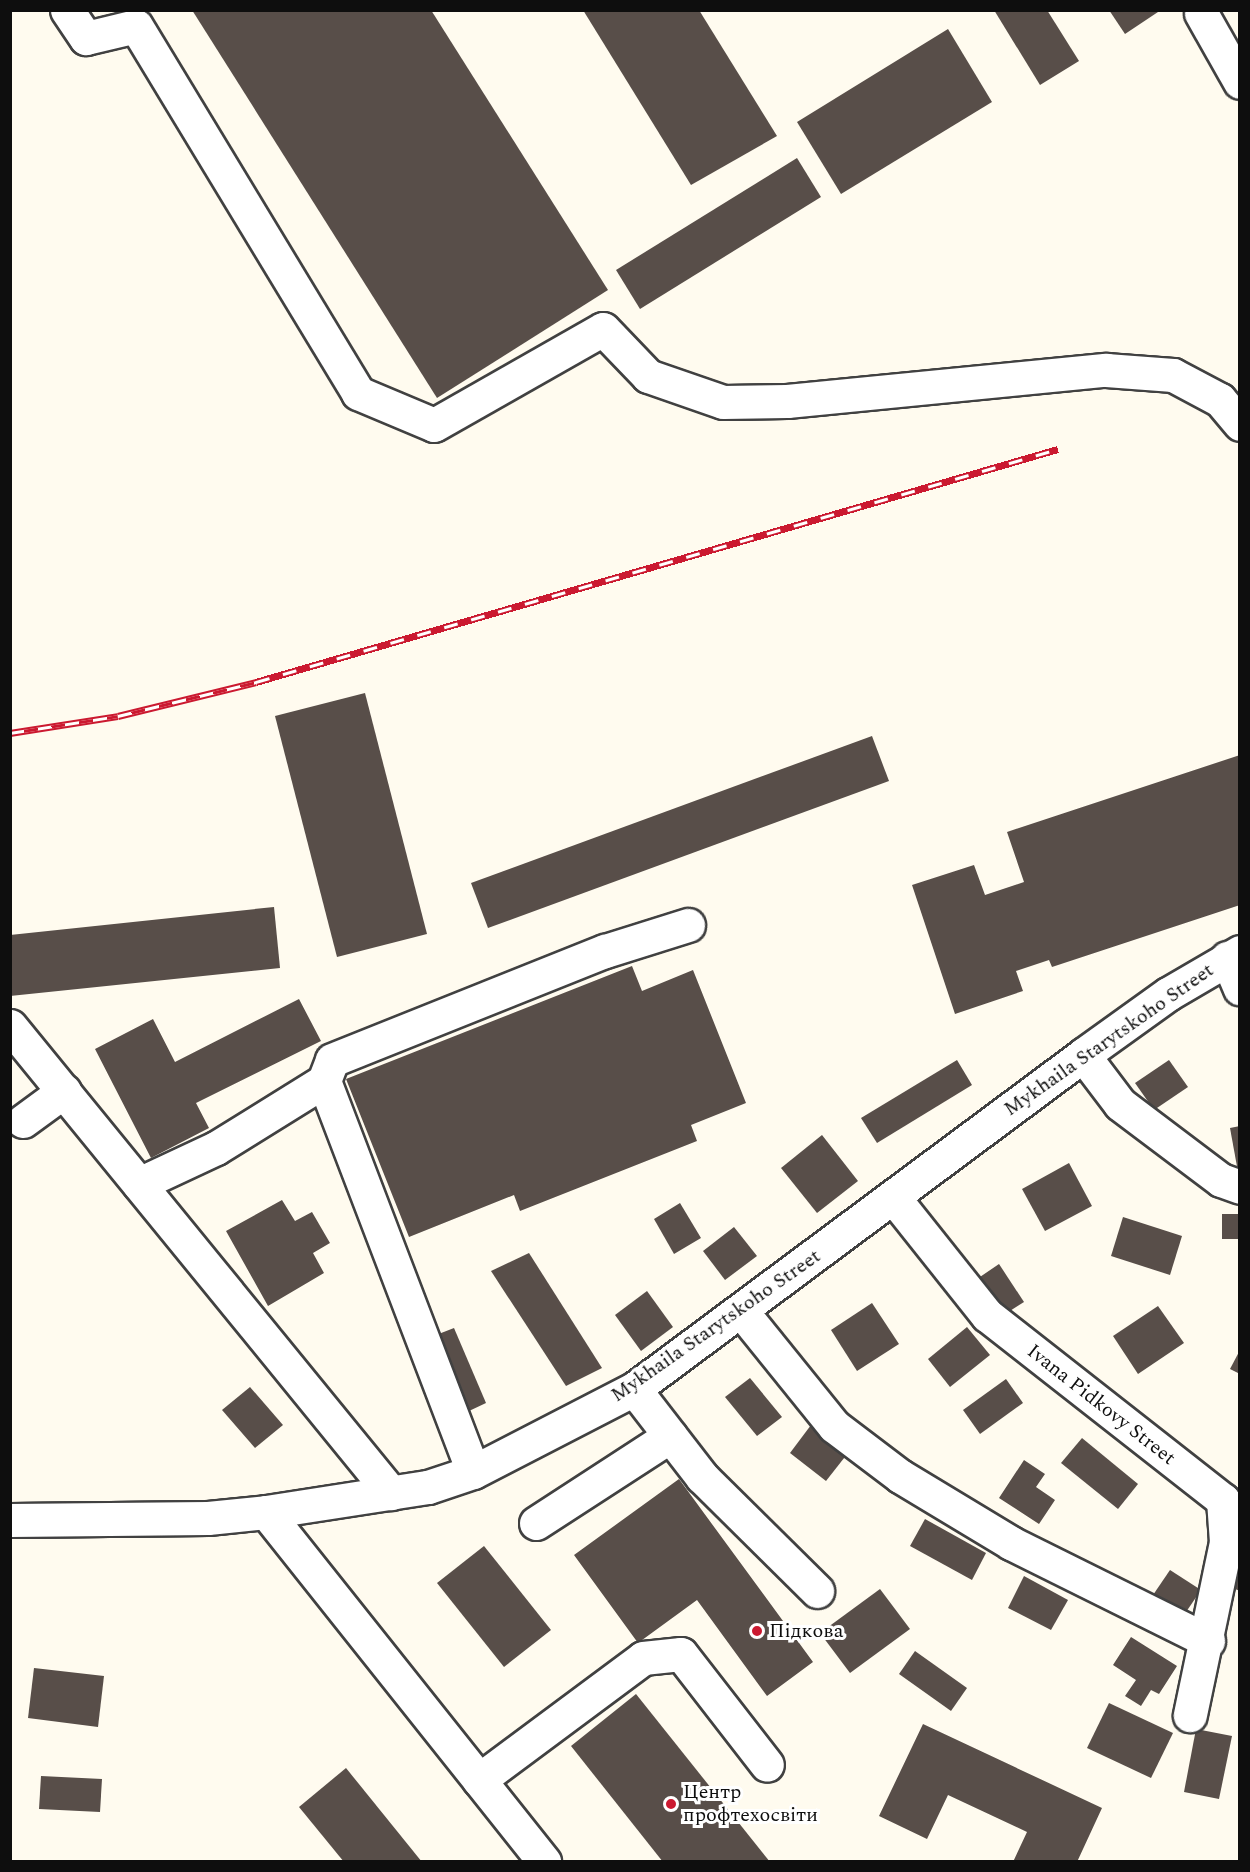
<!DOCTYPE html>
<meta charset="utf-8">
<style>
body{margin:0}
#map{position:relative;width:1250px;height:1872px;overflow:hidden;background:#fffbef;font-family:Spectral,serif}
div>[style]{position:absolute}
.building>*{inset:0;background:#584e49}
.roads{filter:drop-shadow(2px 0 #414141) drop-shadow(-2px 0 #414141) drop-shadow(0 2px #414141) drop-shadow(0 -2px #414141)}
.minor>*{height:33px;margin:-16.5px;padding:0 16.5px;transform-origin:16.5px;border-radius:16.5px;background:#fff}
.rail>*{height:7px;margin-top:-3.5px;transform-origin:0;background:repeating-linear-gradient(90deg,#fff 0 14px,#cb1930 0 28px);box-sizing:border-box;border-block:2px solid #cb1930}
.dots>*{width:16px;height:16px;translate:-50% -50%;box-sizing:border-box;border:3px solid #fff;border-radius:50%}
span{translate:-50% -50%;white-space:nowrap;text-align:center;line-height:1.15;-webkit-text-stroke:6px #fff;paint-order:stroke}
.street-label{font-size:20px;color:#0e0e0e}
.poi-label{font-size:20px;color:#0e0e0e}
.left{translate:0 -50%;text-align:left}
.frame{position:absolute;inset:0;border:12px solid #0e0e0e;pointer-events:none}
</style>
<div id="map">
<div class="building">
<div style="clip-path:polygon(192px 10px,431px 10px,608px 290px,437px 398px)"></div>
<div style="clip-path:polygon(583px 10px,699px 10px,777px 136px,691px 185px)"></div>
<div style="clip-path:polygon(994px 10px,1047px 10px,1079px 61px,1040px 85px)"></div>
<div style="clip-path:polygon(1109px 10px,1161px 10px,1125px 34px)"></div>
<div style="clip-path:polygon(948px 29px,992px 102px,841px 194px,797px 122px)"></div>
<div style="clip-path:polygon(797px 158px,821px 197px,640px 309px,616px 270px)"></div>
<div style="clip-path:polygon(365px 693px,427px 934px,337px 957px,275px 716px)"></div>
<div style="clip-path:polygon(872px 736px,889px 781px,488px 928px,471px 883px)"></div>
<div style="clip-path:polygon(1240px 755px,1240px 905px,1052px 967px,1049px 960px,1016px 971px,1023px 991px,955px 1014px,912px 885px,974px 865px,985px 895px,1024px 882px,1007px 832px)"></div>
<div style="clip-path:polygon(274px 907px,280px 968px,10px 996px,10px 935px)"></div>
<div style="clip-path:polygon(632px 966px,642px 991px,693px 970px,746px 1103px,691px 1125px,697px 1141px,520px 1211px,514px 1195px,409px 1237px,346px 1079px)"></div>
<div style="clip-path:polygon(299px 999px,321px 1041px,196px 1103px,209px 1128px,151px 1158px,95px 1049px,153px 1019px,175px 1062px)"></div>
<div style="clip-path:polygon(957px 1060px,972px 1085px,877px 1143px,861px 1118px)"></div>
<div style="clip-path:polygon(1169px 1060px,1188px 1087px,1154px 1110px,1135px 1083px)"></div>
<div style="clip-path:polygon(1240px 1126px,1240px 1172px,1238px 1172px,1230px 1128px)"></div>
<div style="clip-path:polygon(822px 1135px,858px 1181px,817px 1213px,781px 1168px)"></div>
<div style="clip-path:polygon(1069px 1163px,1092px 1206px,1045px 1231px,1022px 1189px)"></div>
<div style="clip-path:polygon(282px 1200px,295px 1221px,312px 1212px,330px 1243px,313px 1253px,324px 1273px,268px 1306px,226px 1231px)"></div>
<div style="clip-path:polygon(680px 1203px,701px 1238px,674px 1254px,654px 1219px)"></div>
<div style="clip-path:polygon(1222px 1214px,1240px 1214px,1240px 1239px,1222px 1239px)"></div>
<div style="clip-path:polygon(1123px 1217px,1182px 1236px,1170px 1275px,1111px 1256px)"></div>
<div style="clip-path:polygon(734px 1227px,757px 1256px,725px 1280px,703px 1251px)"></div>
<div style="clip-path:polygon(529px 1253px,602px 1368px,566px 1386px,491px 1271px)"></div>
<div style="clip-path:polygon(999px 1264px,1024px 1302px,999px 1318px,974px 1281px)"></div>
<div style="clip-path:polygon(647px 1291px,673px 1327px,641px 1351px,615px 1315px)"></div>
<div style="clip-path:polygon(872px 1303px,899px 1344px,857px 1371px,831px 1330px)"></div>
<div style="clip-path:polygon(1158px 1306px,1184px 1343px,1138px 1374px,1113px 1336px)"></div>
<div style="clip-path:polygon(967px 1327px,990px 1355px,950px 1387px,928px 1359px)"></div>
<div style="clip-path:polygon(454px 1328px,486px 1403px,469px 1411px,436px 1335px)"></div>
<div style="clip-path:polygon(1240px 1350px,1240px 1374px,1230px 1369px)"></div>
<div style="clip-path:polygon(750px 1378px,782px 1417px,757px 1436px,725px 1397px)"></div>
<div style="clip-path:polygon(1006px 1379px,1023px 1403px,980px 1434px,963px 1410px)"></div>
<div style="clip-path:polygon(250px 1387px,283px 1425px,255px 1448px,222px 1410px)"></div>
<div style="clip-path:polygon(811px 1425px,848px 1453px,826px 1481px,790px 1453px)"></div>
<div style="clip-path:polygon(1082px 1438px,1138px 1484px,1118px 1509px,1061px 1463px)"></div>
<div style="clip-path:polygon(1024px 1460px,1045px 1474px,1036px 1487px,1055px 1500px,1039px 1524px,999px 1498px)"></div>
<div style="clip-path:polygon(679px 1479px,813px 1662px,767px 1696px,697px 1600px,638px 1643px,574px 1555px)"></div>
<div style="clip-path:polygon(925px 1519px,986px 1553px,972px 1580px,910px 1546px)"></div>
<div style="clip-path:polygon(484px 1546px,551px 1630px,504px 1667px,437px 1583px)"></div>
<div style="clip-path:polygon(1239px 1564px,1240px 1564px,1240px 1591px,1230px 1587px)"></div>
<div style="clip-path:polygon(1170px 1570px,1201px 1590px,1184px 1615px,1153px 1595px)"></div>
<div style="clip-path:polygon(1024px 1576px,1068px 1600px,1051px 1630px,1008px 1608px)"></div>
<div style="clip-path:polygon(880px 1589px,910px 1629px,850px 1673px,820px 1633px)"></div>
<div style="clip-path:polygon(1131px 1637px,1177px 1666px,1159px 1694px,1151px 1690px,1141px 1706px,1125px 1696px,1136px 1680px,1113px 1665px)"></div>
<div style="clip-path:polygon(915px 1651px,967px 1688px,951px 1711px,899px 1674px)"></div>
<div style="clip-path:polygon(34px 1668px,104px 1676px,98px 1727px,28px 1718px)"></div>
<div style="clip-path:polygon(636px 1694px,770px 1862px,663px 1862px,571px 1746px)"></div>
<div style="clip-path:polygon(1109px 1703px,1173px 1733px,1151px 1778px,1087px 1748px)"></div>
<div style="clip-path:polygon(923px 1724px,1102px 1808px,1077px 1862px,1013px 1862px,1027px 1832px,948px 1795px,927px 1839px,879px 1816px)"></div>
<div style="clip-path:polygon(1196px 1729px,1232px 1736px,1219px 1799px,1184px 1792px)"></div>
<div style="clip-path:polygon(346px 1768px,422px 1862px,344px 1862px,299px 1807px)"></div>
<div style="clip-path:polygon(41px 1776px,102px 1779px,100px 1812px,39px 1809px)"></div>
</div>
<div class="roads">
<div class="minor">
<div style="left:67px;top:10px;width:34px;rotate:56deg"></div>
<div style="left:86px;top:38px;width:51px;rotate:-13.5deg"></div>
<div style="left:136px;top:26px;width:429px;rotate:58.8deg"></div>
<div style="left:358px;top:393px;width:82px;rotate:22.8deg"></div>
<div style="left:434px;top:425px;width:194px;rotate:-29.6deg"></div>
<div style="left:603px;top:329px;width:65px;rotate:46.2deg"></div>
<div style="left:648px;top:376px;width:79px;rotate:19.1deg"></div>
<div style="left:723px;top:402px;width:64px;rotate:-0.9deg"></div>
<div style="left:787px;top:401px;width:321px;rotate:-5.6deg"></div>
<div style="left:1106px;top:370px;width:67px;rotate:4.3deg"></div>
<div style="left:1173px;top:375px;width:53px;rotate:28deg"></div>
<div style="left:1220px;top:400px;width:31px;rotate:50deg"></div>
<div style="left:1201px;top:13px;width:79px;rotate:60.5deg"></div>
<div style="left:1227px;top:958px;width:33px;rotate:67deg"></div>
<div style="left:10px;top:1026px;width:603px;rotate:50.79deg"></div>
<div style="left:1083px;top:1055px;width:61px;rotate:52.9deg"></div>
<div style="left:1120px;top:1104px;width:126px;rotate:37deg"></div>
<div style="left:1221px;top:1180px;width:20px;rotate:20deg"></div>
<div style="left:324px;top:1081px;width:418px;rotate:69.1deg"></div>
<div style="left:23px;top:1121px;width:51px;rotate:-36.2deg"></div>
<div style="left:139px;top:1184px;width:85px;rotate:-25.1deg"></div>
<div style="left:216px;top:1148px;width:127px;rotate:-31.8deg"></div>
<div style="left:324px;top:1081px;width:22px;rotate:-69deg"></div>
<div style="left:332px;top:1060px;width:294px;rotate:-21.8deg"></div>
<div style="left:605px;top:951px;width:87px;rotate:-17.4deg"></div>
<div style="left:893px;top:1197px;width:151px;rotate:51.5deg"></div>
<div style="left:987px;top:1315px;width:300px;rotate:38.1deg"></div>
<div style="left:1223px;top:1500px;width:42px;rotate:85.9deg"></div>
<div style="left:1226px;top:1542px;width:177px;rotate:101.8deg"></div>
<div style="left:742px;top:1312px;width:146px;rotate:51.1deg"></div>
<div style="left:834px;top:1426px;width:83px;rotate:37.1deg"></div>
<div style="left:900px;top:1476px;width:130px;rotate:31.1deg"></div>
<div style="left:1011px;top:1543px;width:220px;rotate:26.4deg"></div>
<div style="left:634px;top:1389px;width:111px;rotate:52.3deg"></div>
<div style="left:702px;top:1477px;width:162px;rotate:44.7deg"></div>
<div style="left:266px;top:1512px;width:447px;rotate:51.5deg"></div>
<div style="left:10px;top:1520px;width:198px;rotate:-0.6deg"></div>
<div style="left:208px;top:1518px;width:58px;rotate:-5.9deg"></div>
<div style="left:266px;top:1512px;width:164px;rotate:-8.8deg"></div>
<div style="left:428px;top:1487px;width:47px;rotate:-18.4deg"></div>
<div style="left:473px;top:1472px;width:181px;rotate:-27.3deg"></div>
<div style="left:634px;top:1389px;width:560px;rotate:-36.64deg"></div>
<div style="left:1083px;top:1055px;width:105px;rotate:-35.7deg"></div>
<div style="left:1168px;top:994px;width:83px;rotate:-30.3deg"></div>
<div style="left:536px;top:1523px;width:160px;rotate:-33deg"></div>
<div style="left:479px;top:1780px;width:204px;rotate:-36.6deg"></div>
<div style="left:643px;top:1658px;width:38px;rotate:-6deg"></div>
<div style="left:681px;top:1654px;width:140px;rotate:52.2deg"></div>
</div>
</div>
<div class="rail">
<div style="left:10px;top:733px;width:109px;rotate:-8.9deg"></div>
<div style="left:118px;top:716px;width:142px;rotate:-13.8deg"></div>
<div style="left:256px;top:682px;width:835px;rotate:-16.2deg"></div>
</div>
<div class="dots">
<div style="left:757px;top:1631px;background:#cb1930"></div>
<div style="left:671px;top:1804px;background:#cb1930"></div>
</div>
<div class="street-label">
<span style="left:1109px;top:1040px;rotate:-35deg">Mykhaila Starytskoho Street</span>
<span style="left:716px;top:1326px;rotate:-35deg">Mykhaila Starytskoho Street</span>
<span style="left:1101px;top:1405px;rotate:38deg">Ivana Pidkovy Street</span>
</div>
<div class="poi-label">
<span class="left" style="left:769px;top:1631px">Підкова</span>
<span class="left" style="left:683px;top:1804px">Центр<br>профтехосвіти</span>
</div>
<div class="frame"></div>
</div>
